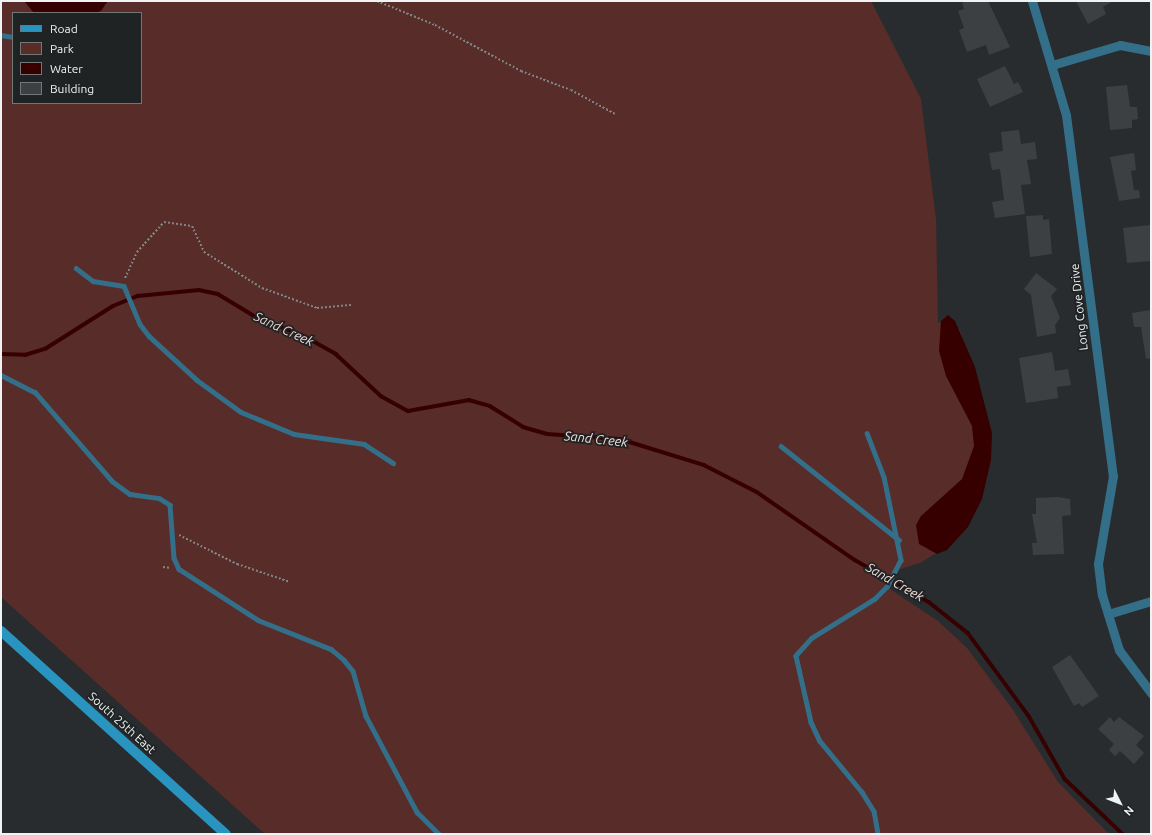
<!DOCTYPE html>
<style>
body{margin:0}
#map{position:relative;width:1152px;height:835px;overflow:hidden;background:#292c2e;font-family:Ubuntu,sans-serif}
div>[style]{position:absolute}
.green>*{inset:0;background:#582c28}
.water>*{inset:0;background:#360001}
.stream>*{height:3.5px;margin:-1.75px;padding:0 1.75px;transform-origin:1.75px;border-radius:1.75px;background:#360001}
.building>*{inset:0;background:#3c4042}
.path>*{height:2px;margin-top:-1px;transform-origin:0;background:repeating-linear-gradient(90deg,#818486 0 2px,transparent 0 4px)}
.service>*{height:4.5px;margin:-2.25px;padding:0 2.25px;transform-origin:2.25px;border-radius:2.25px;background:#346f8a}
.minor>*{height:9px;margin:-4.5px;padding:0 4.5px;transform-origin:4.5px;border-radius:4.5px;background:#346f8a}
.secondary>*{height:10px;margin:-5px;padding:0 5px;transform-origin:5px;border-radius:5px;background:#2994c0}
span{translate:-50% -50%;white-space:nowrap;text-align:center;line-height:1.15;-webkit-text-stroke:3.5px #1f2324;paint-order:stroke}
.street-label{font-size:12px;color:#f0f3f4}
.water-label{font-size:13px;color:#f3dbd8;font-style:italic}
.frame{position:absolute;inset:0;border:2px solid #f0f3f4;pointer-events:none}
.legend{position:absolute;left:12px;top:12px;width:130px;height:92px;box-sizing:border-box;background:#1f2324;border:1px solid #737677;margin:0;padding:5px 7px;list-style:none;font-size:12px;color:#f0f3f4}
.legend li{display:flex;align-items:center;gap:8px;height:20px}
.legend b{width:20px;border:1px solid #737677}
.north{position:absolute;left:1100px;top:783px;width:40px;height:40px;-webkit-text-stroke:3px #1f2324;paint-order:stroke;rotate:132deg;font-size:11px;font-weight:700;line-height:16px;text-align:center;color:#f0f3f4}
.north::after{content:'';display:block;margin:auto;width:14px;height:18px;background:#f0f3f4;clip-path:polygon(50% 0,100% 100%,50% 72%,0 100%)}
</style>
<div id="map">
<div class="green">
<div style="clip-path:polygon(evenodd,1px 1px,871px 1px,921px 99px,936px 219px,938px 322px,960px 330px,987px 419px,948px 546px,920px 563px,897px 570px,887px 587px,938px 621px,967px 648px,1013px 710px,1058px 782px,1109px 834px,265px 834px,1px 597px,1px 1px,13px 13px,141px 13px,141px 103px,13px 103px,13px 13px)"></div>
</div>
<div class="water">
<div style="clip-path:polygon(24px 1px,107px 1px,107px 2px,101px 11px,94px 13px,34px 13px)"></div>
<div style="clip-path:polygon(948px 315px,955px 321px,975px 367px,992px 433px,991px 460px,982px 499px,968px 527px,947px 550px,937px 554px,919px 544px,916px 525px,921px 516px,962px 479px,974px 446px,972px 426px,946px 376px,939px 351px,941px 321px)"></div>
</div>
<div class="stream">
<div style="left:1px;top:354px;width:24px;rotate:2deg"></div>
<div style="left:25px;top:355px;width:21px;rotate:-17deg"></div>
<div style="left:45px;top:349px;width:80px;rotate:-32.3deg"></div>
<div style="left:113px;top:306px;width:27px;rotate:-22deg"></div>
<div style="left:138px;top:296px;width:61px;rotate:-5.6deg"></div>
<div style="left:199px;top:290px;width:19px;rotate:12deg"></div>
<div style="left:218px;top:294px;width:44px;rotate:31.2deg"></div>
<div style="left:256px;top:317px;width:52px;rotate:21.6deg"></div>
<div style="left:304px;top:336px;width:37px;rotate:29deg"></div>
<div style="left:336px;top:354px;width:62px;rotate:43deg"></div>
<div style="left:381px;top:396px;width:31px;rotate:29deg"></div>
<div style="left:408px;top:411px;width:62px;rotate:-10.2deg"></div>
<div style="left:469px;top:400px;width:22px;rotate:16deg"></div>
<div style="left:490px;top:406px;width:39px;rotate:32deg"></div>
<div style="left:523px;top:427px;width:25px;rotate:16deg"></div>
<div style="left:547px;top:434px;width:73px;rotate:3.9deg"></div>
<div style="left:620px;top:439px;width:88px;rotate:17.2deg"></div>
<div style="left:704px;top:465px;width:59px;rotate:27deg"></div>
<div style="left:757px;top:492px;width:119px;rotate:34.8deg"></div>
<div style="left:855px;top:560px;width:85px;rotate:29.6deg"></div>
<div style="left:929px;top:602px;width:50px;rotate:38.5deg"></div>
<div style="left:968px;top:633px;width:103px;rotate:53.7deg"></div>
<div style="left:1029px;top:716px;width:73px;rotate:60.3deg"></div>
<div style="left:1065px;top:779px;width:80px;rotate:43.5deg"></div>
</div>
<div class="building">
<div style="clip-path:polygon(967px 1px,988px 1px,1010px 47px,989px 55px,986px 45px,967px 52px,959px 30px,964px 28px,958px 11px,964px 9px,962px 3px)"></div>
<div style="clip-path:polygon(1076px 1px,1113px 1px,1103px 7px,1106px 14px,1088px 24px)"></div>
<div style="clip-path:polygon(1005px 66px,1014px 84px,1018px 82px,1023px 92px,990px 107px,977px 79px)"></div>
<div style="clip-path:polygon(1127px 85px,1130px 107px,1137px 107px,1138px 119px,1132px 120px,1132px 128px,1110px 130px,1106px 87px)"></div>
<div style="clip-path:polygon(1019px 130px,1021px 144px,1035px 142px,1037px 159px,1027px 160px,1031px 184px,1021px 185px,1025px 214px,995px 218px,992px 202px,1004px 200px,1000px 169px,992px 170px,989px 153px,1003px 151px,1001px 132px)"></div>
<div style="clip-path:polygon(1134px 153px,1136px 170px,1131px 171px,1134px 190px,1139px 190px,1140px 198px,1119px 201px,1110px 157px)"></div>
<div style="clip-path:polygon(1043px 215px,1043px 220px,1049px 219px,1052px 254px,1030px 257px,1026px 216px)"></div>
<div style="clip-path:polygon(1150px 225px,1151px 261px,1127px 263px,1123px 228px)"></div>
<div style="clip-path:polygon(1036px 273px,1057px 289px,1051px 296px,1060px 318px,1055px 325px,1056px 333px,1037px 337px,1031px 295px,1024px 289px)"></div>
<div style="clip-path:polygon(1151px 310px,1151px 358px,1146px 359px,1141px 327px,1134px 327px,1132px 313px)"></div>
<div style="clip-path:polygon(1052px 352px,1055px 371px,1068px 369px,1071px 385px,1057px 387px,1058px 398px,1026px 403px,1019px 358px)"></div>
<div style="clip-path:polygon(1058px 497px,1070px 499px,1071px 515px,1062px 516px,1064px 554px,1033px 555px,1032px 543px,1037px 543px,1032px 514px,1036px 514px,1036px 498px)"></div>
<div style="clip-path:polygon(1070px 655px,1099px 696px,1082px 707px,1079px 703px,1074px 706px,1052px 667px)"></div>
<div style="clip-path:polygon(1110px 717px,1114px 722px,1119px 717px,1144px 736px,1136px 745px,1144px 753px,1134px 764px,1120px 751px,1115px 756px,1109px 750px,1114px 744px,1098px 729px)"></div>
</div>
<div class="path">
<div style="left:377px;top:1px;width:63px;rotate:22.5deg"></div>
<div style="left:435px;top:25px;width:98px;rotate:28.1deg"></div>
<div style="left:521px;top:71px;width:53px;rotate:20.8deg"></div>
<div style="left:571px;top:90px;width:50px;rotate:28.6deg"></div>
<div style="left:125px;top:278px;width:29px;rotate:-65deg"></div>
<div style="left:137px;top:252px;width:40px;rotate:-48deg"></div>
<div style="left:164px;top:222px;width:28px;rotate:8deg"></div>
<div style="left:192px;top:226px;width:29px;rotate:65deg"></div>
<div style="left:204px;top:252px;width:68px;rotate:31.8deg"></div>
<div style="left:262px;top:288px;width:59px;rotate:20deg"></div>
<div style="left:317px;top:308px;width:36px;rotate:-5deg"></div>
<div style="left:179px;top:535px;width:65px;rotate:26.6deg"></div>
<div style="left:237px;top:564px;width:56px;rotate:18.8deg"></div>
<div style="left:163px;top:567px;width:8px;rotate:7deg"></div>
</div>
<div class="service">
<div style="left:1px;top:35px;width:12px;rotate:9deg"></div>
<div style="left:76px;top:268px;width:21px;rotate:37deg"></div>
<div style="left:93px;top:281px;width:31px;rotate:9deg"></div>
<div style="left:124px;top:286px;width:41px;rotate:67.2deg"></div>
<div style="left:140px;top:324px;width:15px;rotate:53deg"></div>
<div style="left:149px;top:336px;width:65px;rotate:42.5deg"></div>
<div style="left:197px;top:380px;width:54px;rotate:36deg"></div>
<div style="left:241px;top:412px;width:57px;rotate:22.5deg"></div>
<div style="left:294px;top:434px;width:71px;rotate:8.1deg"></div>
<div style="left:364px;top:444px;width:35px;rotate:33deg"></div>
<div style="left:1px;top:375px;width:38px;rotate:27deg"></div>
<div style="left:35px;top:392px;width:118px;rotate:49.1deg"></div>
<div style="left:112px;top:481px;width:22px;rotate:36deg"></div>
<div style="left:130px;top:494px;width:29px;rotate:8deg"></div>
<div style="left:159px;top:498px;width:13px;rotate:32deg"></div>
<div style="left:170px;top:505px;width:53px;rotate:85.7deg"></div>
<div style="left:174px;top:558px;width:12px;rotate:66deg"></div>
<div style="left:179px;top:569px;width:94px;rotate:32.8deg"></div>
<div style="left:258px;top:620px;width:79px;rotate:21.7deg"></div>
<div style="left:331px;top:649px;width:17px;rotate:40deg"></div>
<div style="left:344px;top:660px;width:14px;rotate:51deg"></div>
<div style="left:353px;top:671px;width:47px;rotate:73.9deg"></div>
<div style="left:366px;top:716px;width:109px;rotate:62deg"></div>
<div style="left:417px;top:812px;width:31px;rotate:45deg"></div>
<div style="left:867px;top:433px;width:47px;rotate:68.9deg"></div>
<div style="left:884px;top:477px;width:85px;rotate:78.4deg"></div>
<div style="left:901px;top:560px;width:30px;rotate:117deg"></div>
<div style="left:887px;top:587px;width:17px;rotate:135deg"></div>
<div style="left:875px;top:599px;width:74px;rotate:148.2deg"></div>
<div style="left:812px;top:638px;width:24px;rotate:132deg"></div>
<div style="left:796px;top:656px;width:68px;rotate:77.2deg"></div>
<div style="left:811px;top:722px;width:21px;rotate:65deg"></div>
<div style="left:820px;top:741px;width:66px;rotate:50.5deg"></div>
<div style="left:862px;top:792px;width:22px;rotate:58deg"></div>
<div style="left:874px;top:811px;width:23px;rotate:80deg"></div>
<div style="left:781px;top:446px;width:151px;rotate:38.5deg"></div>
</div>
<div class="minor">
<div style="left:1032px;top:1px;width:119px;rotate:73.4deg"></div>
<div style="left:1066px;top:115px;width:364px;rotate:82.6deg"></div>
<div style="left:1113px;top:476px;width:89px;rotate:99.7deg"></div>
<div style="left:1098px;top:564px;width:31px;rotate:83deg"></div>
<div style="left:1102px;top:595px;width:58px;rotate:72.8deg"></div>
<div style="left:1119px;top:650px;width:54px;rotate:53.3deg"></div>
<div style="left:1052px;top:65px;width:71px;rotate:-16.4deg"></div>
<div style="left:1120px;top:45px;width:32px;rotate:11deg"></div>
<div style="left:1108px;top:614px;width:45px;rotate:-16.8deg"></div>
</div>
<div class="secondary">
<div style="left:1px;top:631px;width:303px;rotate:42.1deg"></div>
</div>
<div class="street-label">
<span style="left:1079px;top:307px;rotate:-96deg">Long Cove Drive</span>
<span style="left:122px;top:723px;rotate:42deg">South 25th East</span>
</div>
<div class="water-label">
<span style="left:284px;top:329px;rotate:25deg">Sand Creek</span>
<span style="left:596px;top:439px;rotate:6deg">Sand Creek</span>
<span style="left:895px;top:582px;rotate:30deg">Sand Creek</span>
</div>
<div class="frame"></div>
<ul class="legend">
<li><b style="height:5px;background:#2994c0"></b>Road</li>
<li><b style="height:11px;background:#582c28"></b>Park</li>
<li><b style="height:11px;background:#360001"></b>Water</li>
<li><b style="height:11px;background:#3c4042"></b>Building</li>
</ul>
<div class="north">N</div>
</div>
